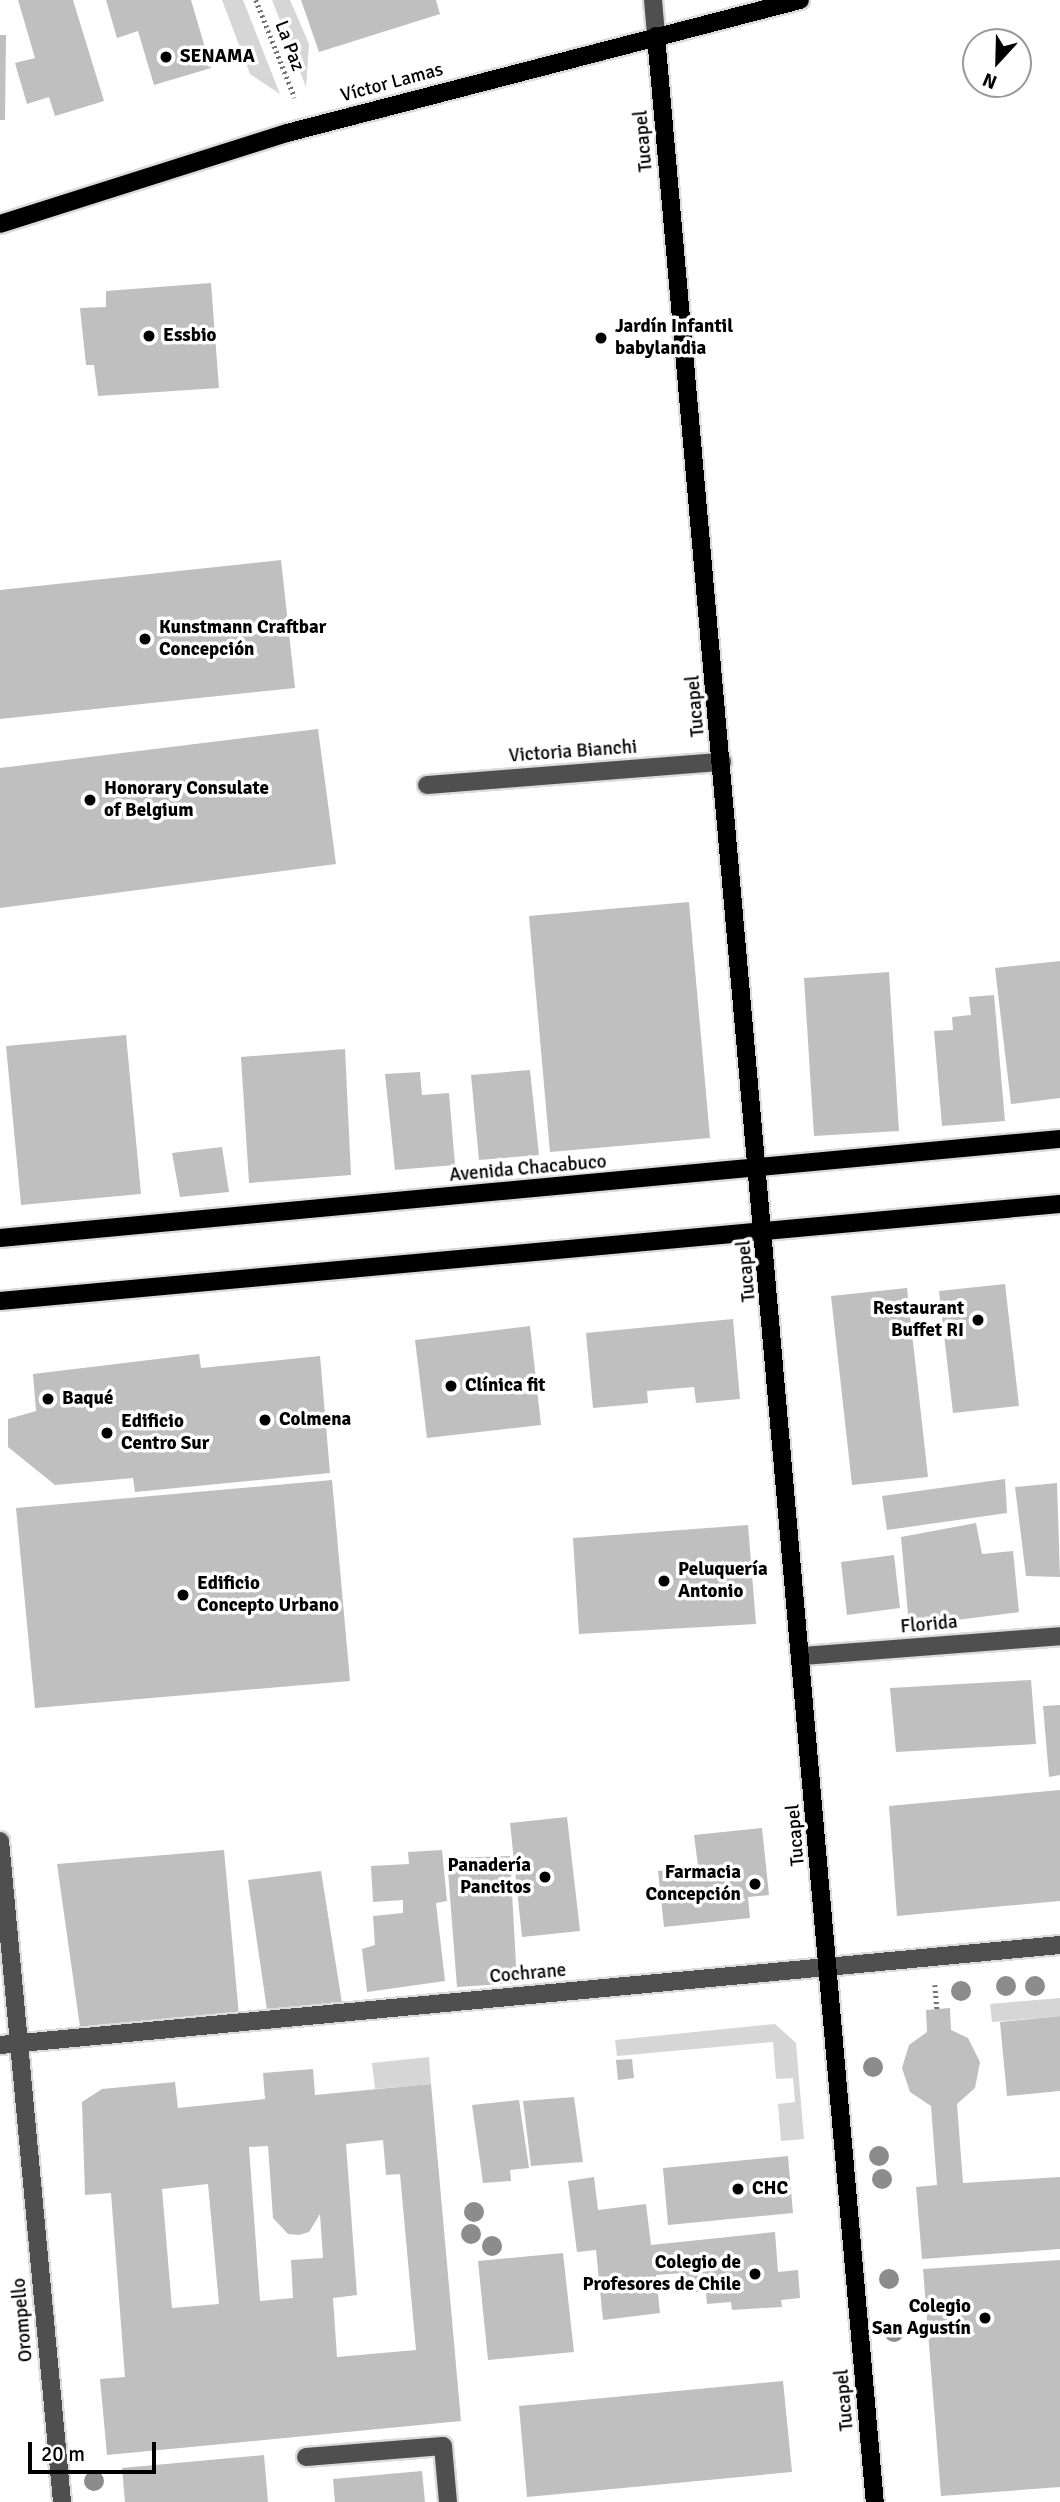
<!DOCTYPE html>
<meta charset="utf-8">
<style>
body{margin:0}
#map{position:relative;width:1060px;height:2502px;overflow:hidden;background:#fff;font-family:Signika,sans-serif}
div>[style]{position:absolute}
.green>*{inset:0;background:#d6d6d6}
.building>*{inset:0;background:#bfbfbf}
.path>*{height:4.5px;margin-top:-2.25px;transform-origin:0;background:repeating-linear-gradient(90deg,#717171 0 2px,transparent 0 5.5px)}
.roads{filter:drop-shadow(2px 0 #dbdbdb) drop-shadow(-2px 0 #dbdbdb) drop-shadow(0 2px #dbdbdb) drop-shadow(0 -2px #dbdbdb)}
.minor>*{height:18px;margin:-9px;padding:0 9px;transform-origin:9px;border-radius:9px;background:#4f4f4f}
.major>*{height:18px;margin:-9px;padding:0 9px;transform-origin:9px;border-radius:9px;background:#000}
.trees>*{width:20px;height:20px;margin:-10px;border-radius:50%;background:#8c8c8c}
.dots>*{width:19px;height:19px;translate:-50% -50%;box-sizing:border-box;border:4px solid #fff;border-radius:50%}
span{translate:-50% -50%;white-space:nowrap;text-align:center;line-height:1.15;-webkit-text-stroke:7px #fff;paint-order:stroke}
.street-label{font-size:19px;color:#000}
.poi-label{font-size:19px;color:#000;font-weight:700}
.left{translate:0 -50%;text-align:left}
.right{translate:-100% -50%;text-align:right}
.north{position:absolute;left:962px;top:28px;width:70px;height:70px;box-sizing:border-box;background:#fff;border:2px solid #999;border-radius:50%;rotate:202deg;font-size:19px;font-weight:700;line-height:28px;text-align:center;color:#000}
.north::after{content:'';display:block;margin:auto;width:24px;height:32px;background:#000;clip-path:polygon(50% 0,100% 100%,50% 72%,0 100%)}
.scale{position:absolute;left:28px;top:2442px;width:128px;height:32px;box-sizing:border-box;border:4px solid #000;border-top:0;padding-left:9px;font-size:21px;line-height:24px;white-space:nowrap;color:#000;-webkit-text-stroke:5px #fff;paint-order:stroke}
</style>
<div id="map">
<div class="green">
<div style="clip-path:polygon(222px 0,243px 0,280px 94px,250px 74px)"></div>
<div style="clip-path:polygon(272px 0,290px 0,309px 44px,306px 87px)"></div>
<div style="clip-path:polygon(1060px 1998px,1060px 2016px,992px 2022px,990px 2004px)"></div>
<div style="clip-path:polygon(775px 2024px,796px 2043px,804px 2139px,781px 2141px,778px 2104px,795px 2102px,793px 2078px,776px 2079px,773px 2042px,617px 2056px,615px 2040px)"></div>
<div style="clip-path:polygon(429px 2057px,431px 2084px,375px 2089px,372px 2063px)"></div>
</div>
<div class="building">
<div style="clip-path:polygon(18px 0,73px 0,104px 101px,55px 116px,49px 97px,27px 104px,15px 63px,35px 58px)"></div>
<div style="clip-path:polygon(106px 0,191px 0,211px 68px,154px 85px,138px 31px,117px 38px)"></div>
<div style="clip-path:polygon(301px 0,436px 0,440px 14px,319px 52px)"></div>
<div style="clip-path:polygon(0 35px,6px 35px,5px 120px,0 120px)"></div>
<div style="clip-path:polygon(211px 283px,219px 388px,98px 396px,94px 365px,86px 365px,80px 308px,106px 307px,106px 291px)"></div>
<div style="clip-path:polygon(281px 560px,295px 688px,0 719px,0 590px)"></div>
<div style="clip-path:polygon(318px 729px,336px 864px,0 908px,0 768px)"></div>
<div style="clip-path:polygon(689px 902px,710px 1138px,550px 1152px,529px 916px)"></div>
<div style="clip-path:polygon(1060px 961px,1060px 1098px,1011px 1104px,995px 968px)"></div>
<div style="clip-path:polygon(889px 972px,899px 1131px,814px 1136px,804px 978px)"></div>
<div style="clip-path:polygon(994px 995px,1005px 1121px,942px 1126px,934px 1031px,953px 1030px,952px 1017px,971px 1015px,969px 997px)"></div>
<div style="clip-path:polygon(126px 1035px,141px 1194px,21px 1205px,6px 1046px)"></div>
<div style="clip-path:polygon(345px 1049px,351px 1175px,249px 1183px,241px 1057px)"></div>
<div style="clip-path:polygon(530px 1070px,539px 1155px,479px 1160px,471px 1075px)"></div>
<div style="clip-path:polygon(420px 1072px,422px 1095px,449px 1093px,455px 1165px,395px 1170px,385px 1074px)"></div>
<div style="clip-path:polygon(222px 1147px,229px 1192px,180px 1197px,172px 1153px)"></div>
<div style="clip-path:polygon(1005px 1284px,1019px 1406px,953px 1413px,939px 1291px)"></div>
<div style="clip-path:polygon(907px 1288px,928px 1477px,852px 1485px,831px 1296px)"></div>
<div style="clip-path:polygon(733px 1319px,740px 1399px,696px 1403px,694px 1387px,647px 1391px,648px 1403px,593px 1408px,586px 1333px)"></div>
<div style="clip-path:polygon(530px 1326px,541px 1425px,427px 1438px,415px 1340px)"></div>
<div style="clip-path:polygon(199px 1354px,201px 1368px,320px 1356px,330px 1473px,135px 1492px,133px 1478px,55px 1485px,8px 1447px,8px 1419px,36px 1411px,33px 1374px)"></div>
<div style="clip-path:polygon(1005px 1479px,1007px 1513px,887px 1530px,882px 1496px)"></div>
<div style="clip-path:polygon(332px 1480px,350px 1681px,35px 1708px,16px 1508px)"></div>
<div style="clip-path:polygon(1057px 1483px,1060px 1577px,1026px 1576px,1015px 1487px)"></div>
<div style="clip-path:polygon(976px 1523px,982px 1554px,1013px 1551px,1019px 1612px,909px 1626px,901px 1537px)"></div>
<div style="clip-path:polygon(748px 1525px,756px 1624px,579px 1634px,573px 1538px)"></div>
<div style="clip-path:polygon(894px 1555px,900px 1608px,847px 1615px,841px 1562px)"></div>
<div style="clip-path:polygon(1031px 1680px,1036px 1744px,896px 1752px,890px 1688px)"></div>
<div style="clip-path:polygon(1060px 1705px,1060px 1775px,1049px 1777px,1043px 1706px)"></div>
<div style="clip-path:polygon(1060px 1790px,1060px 1901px,897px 1916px,889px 1806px)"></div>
<div style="clip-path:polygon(567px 1817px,580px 1931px,522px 1937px,510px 1823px)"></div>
<div style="clip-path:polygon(762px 1828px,769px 1895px,748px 1897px,750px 1918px,664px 1927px,658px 1871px,698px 1866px,694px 1835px)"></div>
<div style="clip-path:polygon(224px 1850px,239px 2016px,80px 2027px,57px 1864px)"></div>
<div style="clip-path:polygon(442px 1850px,447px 1901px,436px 1903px,445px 1981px,367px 1992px,362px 1949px,375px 1945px,373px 1916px,403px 1913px,403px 1900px,373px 1902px,371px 1866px,409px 1864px,408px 1852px)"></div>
<div style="clip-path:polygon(510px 1856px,517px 1983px,457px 1987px,447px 1858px)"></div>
<div style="clip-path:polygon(321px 1871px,342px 2003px,267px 2010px,248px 1880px)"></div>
<div style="clip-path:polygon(950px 2008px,951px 2030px,968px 2038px,980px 2062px,975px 2088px,957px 2104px,963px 2183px,1060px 2177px,1060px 2249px,922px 2259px,916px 2187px,937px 2185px,931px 2106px,910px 2092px,902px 2068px,909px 2045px,927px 2032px,926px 2010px)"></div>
<div style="clip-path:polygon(1060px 2016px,1060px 2091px,1007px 2096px,1000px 2022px)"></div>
<div style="clip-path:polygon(632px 2059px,634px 2078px,618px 2080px,616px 2060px)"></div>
<div style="clip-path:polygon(evenodd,313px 2069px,315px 2095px,431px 2084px,461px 2421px,107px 2455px,100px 2379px,125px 2377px,111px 2193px,85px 2195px,82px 2102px,102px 2089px,175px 2082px,178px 2108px,265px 2099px,263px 2073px,313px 2069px,383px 2140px,386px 2175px,400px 2174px,416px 2350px,337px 2357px,333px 2298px,357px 2295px,346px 2144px,383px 2140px,313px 2069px,268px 2146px,273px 2218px,288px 2234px,299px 2235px,309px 2232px,320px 2214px,323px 2258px,291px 2260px,293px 2298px,260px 2301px,249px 2147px,268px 2146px,313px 2069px,208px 2184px,219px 2304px,172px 2308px,162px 2189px,208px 2184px)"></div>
<div style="clip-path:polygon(574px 2097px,583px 2162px,531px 2166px,523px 2101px)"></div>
<div style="clip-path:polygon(519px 2100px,529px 2168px,510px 2170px,511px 2181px,483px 2183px,472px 2105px)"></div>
<div style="clip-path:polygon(788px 2156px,793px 2213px,668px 2225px,663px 2168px)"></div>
<div style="clip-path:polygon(594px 2177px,598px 2210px,646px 2204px,651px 2245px,775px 2232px,778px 2272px,798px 2270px,800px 2298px,781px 2300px,782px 2307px,732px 2310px,731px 2302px,707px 2304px,706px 2291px,686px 2293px,684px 2273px,656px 2275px,660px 2313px,603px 2320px,596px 2250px,577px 2252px,568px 2181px)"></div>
<div style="clip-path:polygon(563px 2253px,574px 2352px,488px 2360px,478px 2261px)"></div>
<div style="clip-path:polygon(1060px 2260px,1060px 2487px,941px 2496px,923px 2269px)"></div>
<div style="clip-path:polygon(783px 2381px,792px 2472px,527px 2497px,519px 2406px)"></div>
<div style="clip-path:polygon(264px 2455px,268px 2502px,125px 2502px,122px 2468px)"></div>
<div style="clip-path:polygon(422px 2471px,425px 2502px,335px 2502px,333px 2479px)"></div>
</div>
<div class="path">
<div style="left:256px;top:0;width:105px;rotate:68.3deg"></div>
<div style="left:935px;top:1985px;width:24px;rotate:85deg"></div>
</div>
<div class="roads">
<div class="minor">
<div style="left:653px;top:0;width:36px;rotate:85deg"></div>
<div style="left:427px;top:785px;width:296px;rotate:-4.5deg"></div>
<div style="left:802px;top:1656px;width:259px;rotate:-4.4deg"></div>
<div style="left:0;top:1841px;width:664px;rotate:84.64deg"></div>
<div style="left:0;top:2045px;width:1065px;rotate:-5.39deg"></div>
<div style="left:306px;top:2457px;width:137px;rotate:-4.6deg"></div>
<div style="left:443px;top:2446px;width:56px;rotate:84.9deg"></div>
</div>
<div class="major">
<div style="left:656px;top:36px;width:2476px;rotate:84.93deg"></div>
<div style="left:0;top:224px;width:301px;rotate:-17.6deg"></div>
<div style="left:287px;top:133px;width:530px;rotate:-14.53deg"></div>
<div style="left:0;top:1238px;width:1065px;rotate:-5.34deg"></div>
<div style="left:0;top:1301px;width:1064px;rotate:-5.23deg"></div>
</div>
</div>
<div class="trees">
<div style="left:1006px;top:1986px"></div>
<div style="left:1035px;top:1986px"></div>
<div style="left:961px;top:1991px"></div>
<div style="left:873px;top:2067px"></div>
<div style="left:879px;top:2156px"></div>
<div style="left:882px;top:2179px"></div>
<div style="left:474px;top:2212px"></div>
<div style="left:471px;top:2234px"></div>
<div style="left:492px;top:2246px"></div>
<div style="left:889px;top:2279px"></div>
<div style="left:894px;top:2332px"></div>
<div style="left:94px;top:2481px"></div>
</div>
<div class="dots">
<div style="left:166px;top:57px;background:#000"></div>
<div style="left:149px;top:336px;background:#000"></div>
<div style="left:601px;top:338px;background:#000"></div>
<div style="left:145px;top:639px;background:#000"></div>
<div style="left:90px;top:800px;background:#000"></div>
<div style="left:978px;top:1320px;background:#000"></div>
<div style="left:451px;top:1386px;background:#000"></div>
<div style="left:48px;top:1399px;background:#000"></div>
<div style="left:265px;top:1420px;background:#000"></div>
<div style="left:107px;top:1433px;background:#000"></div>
<div style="left:664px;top:1581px;background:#000"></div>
<div style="left:183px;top:1595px;background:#000"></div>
<div style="left:545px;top:1877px;background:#000"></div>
<div style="left:755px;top:1884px;background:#000"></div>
<div style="left:738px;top:2189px;background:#000"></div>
<div style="left:755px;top:2274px;background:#000"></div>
<div style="left:985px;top:2318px;background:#000"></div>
</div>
<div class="street-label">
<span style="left:289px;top:46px;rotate:69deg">La Paz</span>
<span style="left:392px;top:83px;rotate:-15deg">Víctor Lamas</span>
<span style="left:644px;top:141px;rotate:-95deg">Tucapel</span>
<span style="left:696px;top:706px;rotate:-95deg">Tucapel</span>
<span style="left:573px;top:752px;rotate:-4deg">Victoria Bianchi</span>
<span style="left:528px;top:1169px;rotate:-5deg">Avenida Chacabuco</span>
<span style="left:747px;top:1271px;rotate:-95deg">Tucapel</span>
<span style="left:929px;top:1625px;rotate:-5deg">Florida</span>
<span style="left:796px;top:1835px;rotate:-95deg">Tucapel</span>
<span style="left:528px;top:1974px;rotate:-5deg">Cochrane</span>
<span style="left:23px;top:2320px;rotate:-95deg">Orompello</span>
<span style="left:845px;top:2400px;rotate:-95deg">Tucapel</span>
</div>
<div class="poi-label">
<span class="left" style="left:180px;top:57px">SENAMA</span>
<span class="left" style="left:615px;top:338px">Jardín Infantil<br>babylandia</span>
<span class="left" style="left:163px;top:336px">Essbio</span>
<span class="left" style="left:159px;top:639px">Kunstmann Craftbar<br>Concepción</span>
<span class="left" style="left:104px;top:800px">Honorary Consulate<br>of Belgium</span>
<span class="right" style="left:964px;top:1320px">Restaurant<br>Buffet RI</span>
<span class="left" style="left:465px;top:1386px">Clínica fit</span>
<span class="left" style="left:62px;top:1399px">Baqué</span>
<span class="left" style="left:279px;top:1420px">Colmena</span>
<span class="left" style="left:121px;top:1433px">Edificio<br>Centro Sur</span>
<span class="left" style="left:678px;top:1581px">Peluquería<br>Antonio</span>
<span class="left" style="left:197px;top:1595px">Edificio<br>Concepto Urbano</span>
<span class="right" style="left:531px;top:1877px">Panadería<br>Pancitos</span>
<span class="right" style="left:741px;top:1884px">Farmacia<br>Concepción</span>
<span class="left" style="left:752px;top:2189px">CHC</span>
<span class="right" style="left:741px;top:2274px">Colegio de<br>Profesores de Chile</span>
<span class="right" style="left:971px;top:2318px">Colegio<br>San Agustín</span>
</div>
<div class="north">N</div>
<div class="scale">20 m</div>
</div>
